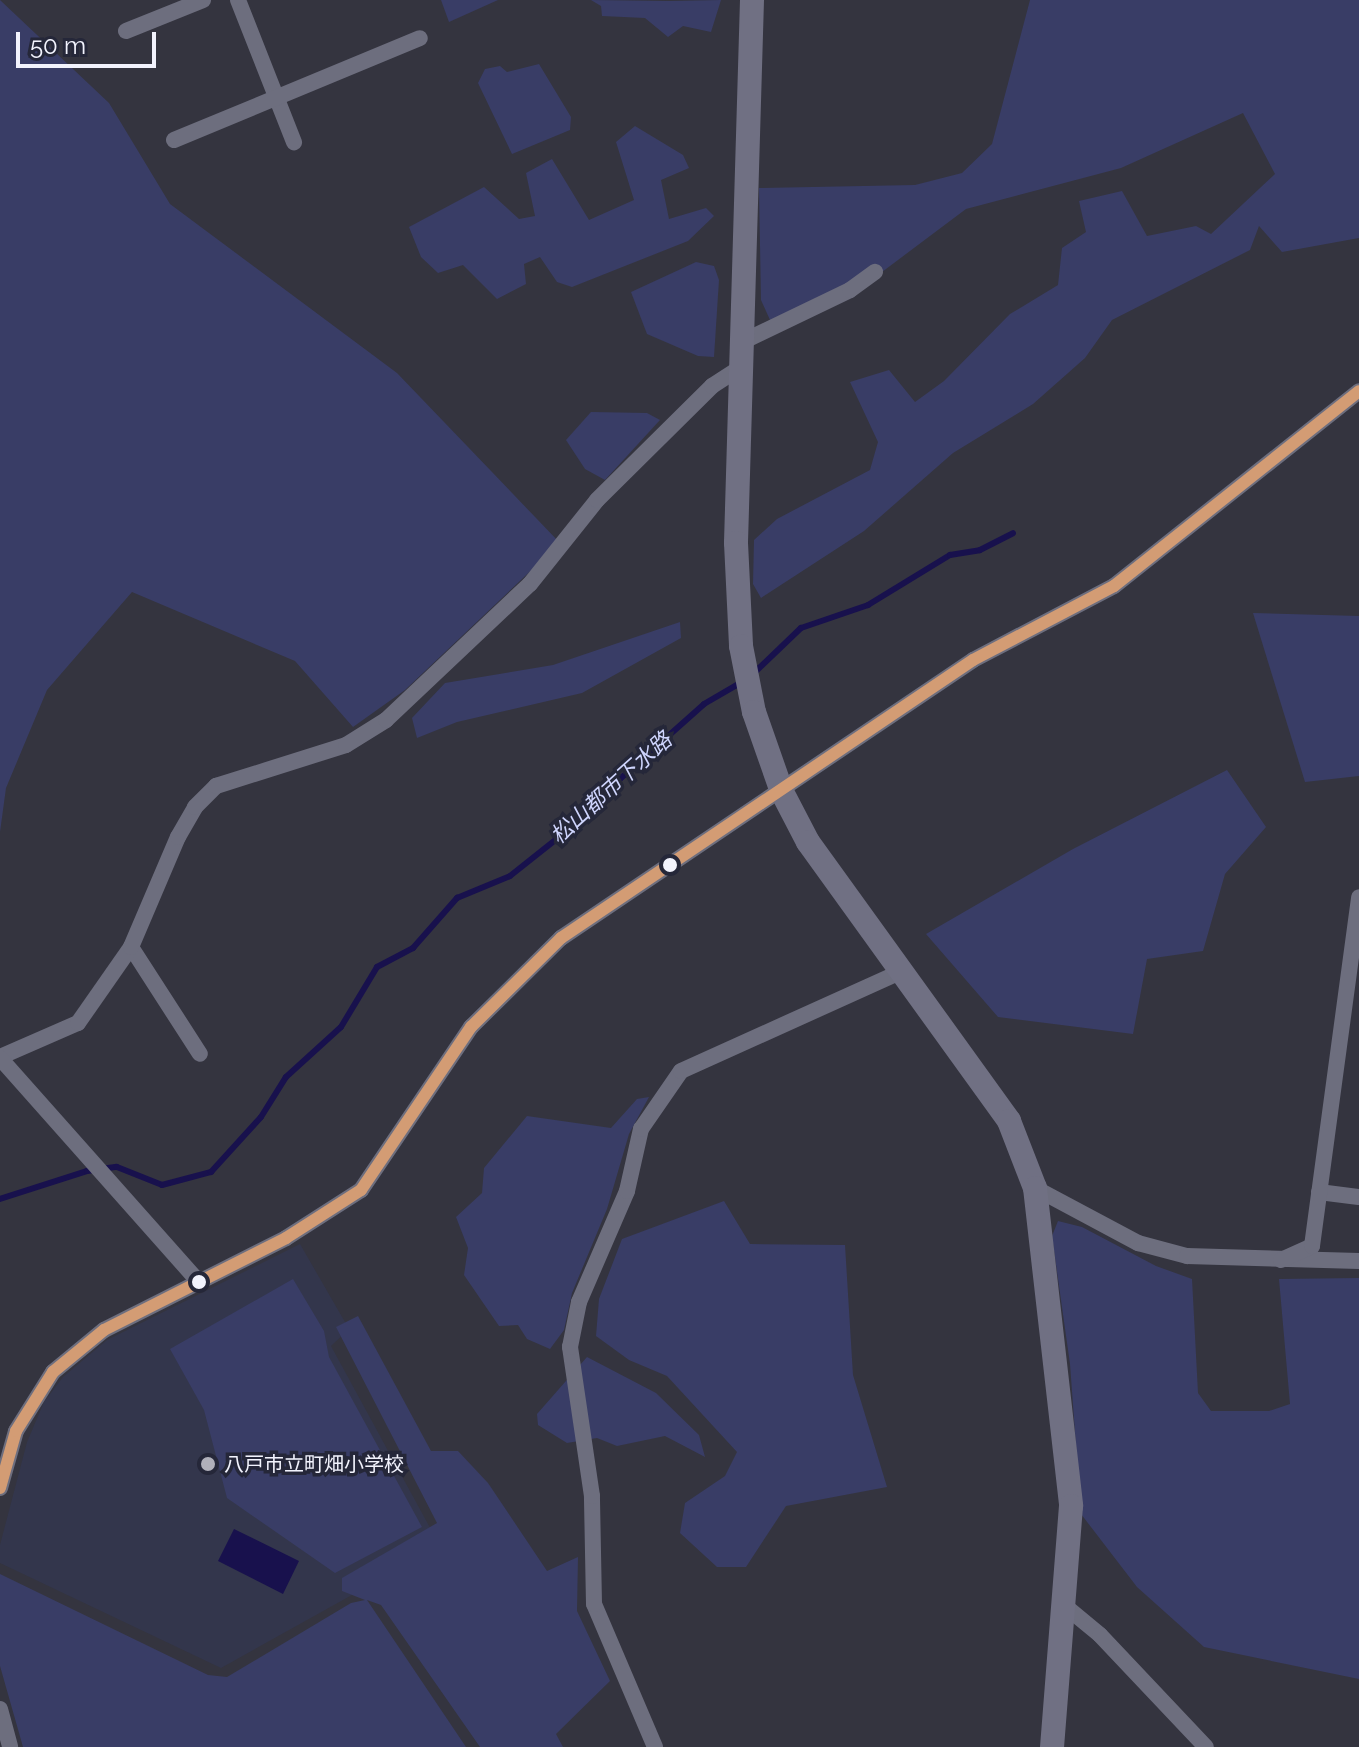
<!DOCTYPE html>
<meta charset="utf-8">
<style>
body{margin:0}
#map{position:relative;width:1359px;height:1747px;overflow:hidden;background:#34343f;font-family:Raleway,"Noto Sans JP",sans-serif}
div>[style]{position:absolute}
.built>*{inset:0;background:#33364c}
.green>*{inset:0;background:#393d66}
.water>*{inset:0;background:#18114d}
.stream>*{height:6px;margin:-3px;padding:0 3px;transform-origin:3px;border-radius:3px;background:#18114d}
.street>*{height:16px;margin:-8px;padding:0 8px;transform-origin:8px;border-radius:8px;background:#6d6e7e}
.secondary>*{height:24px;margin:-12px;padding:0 12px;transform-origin:12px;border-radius:12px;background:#707083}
.bus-1>*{height:12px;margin:-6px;padding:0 6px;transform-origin:6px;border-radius:6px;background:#d39c74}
.dots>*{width:22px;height:22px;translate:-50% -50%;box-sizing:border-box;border:4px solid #252739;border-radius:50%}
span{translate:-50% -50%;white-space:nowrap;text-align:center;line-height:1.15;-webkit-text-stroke:7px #252739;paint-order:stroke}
.poi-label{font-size:20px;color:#f2f3fd}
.left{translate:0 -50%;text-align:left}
.water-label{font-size:22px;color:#cfd5fd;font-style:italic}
.scale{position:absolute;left:16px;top:32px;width:140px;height:36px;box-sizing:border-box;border:4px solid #f2f3fd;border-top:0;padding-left:10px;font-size:24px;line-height:28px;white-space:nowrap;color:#f2f3fd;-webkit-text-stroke:6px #252739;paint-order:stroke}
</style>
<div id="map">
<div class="built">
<div style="clip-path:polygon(300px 1244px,349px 1329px,331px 1346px,440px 1546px,221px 1668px,0 1563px,0 1545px,27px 1442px,44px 1402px,63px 1377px,107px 1340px)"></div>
</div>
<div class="green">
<div style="clip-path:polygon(0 0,109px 103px,170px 204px,397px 373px,560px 543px,405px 690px,353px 727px,295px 661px,132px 592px,47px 690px,6px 788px,0 832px)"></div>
<div style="clip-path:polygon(441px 0,498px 0,449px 22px)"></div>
<div style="clip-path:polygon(591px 0,669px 1px,721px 0,711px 32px,683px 26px,668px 37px,645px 18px,602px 16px,601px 6px)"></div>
<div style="clip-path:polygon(1030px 0,1359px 0,1359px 238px,1282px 252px,1259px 226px,1250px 250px,1112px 320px,1085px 358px,1033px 404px,953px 453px,864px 531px,761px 598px,753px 584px,754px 540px,777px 519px,870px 470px,878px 442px,850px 382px,889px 370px,915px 402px,944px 381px,1010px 314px,1058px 285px,1062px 248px,1086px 232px,1079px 201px,1122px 191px,1147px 236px,1196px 226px,1211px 234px,1275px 174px,1243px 113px,1121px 168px,966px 209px,858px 290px,775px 331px,761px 300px,759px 188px,915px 185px,962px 173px,992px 144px)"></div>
<div style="clip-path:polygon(539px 64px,571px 117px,570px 130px,512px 154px,478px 83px,485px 69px,500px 66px,507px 72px)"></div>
<div style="clip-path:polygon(635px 126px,683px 155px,689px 168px,661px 180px,669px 219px,706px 208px,714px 216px,688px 241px,572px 287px,557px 282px,540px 257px,524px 264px,526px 284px,497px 299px,463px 265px,438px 273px,421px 257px,409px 227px,484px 187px,519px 219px,535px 216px,526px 173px,552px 159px,589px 220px,634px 200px,616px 142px)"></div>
<div style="clip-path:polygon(696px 262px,714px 266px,719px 280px,714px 357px,698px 356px,647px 334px,631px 292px)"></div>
<div style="clip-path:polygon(591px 412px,647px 413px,660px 420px,605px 480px,585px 469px,566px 440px)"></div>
<div style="clip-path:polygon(1253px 613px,1359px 616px,1359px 776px,1305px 782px)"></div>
<div style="clip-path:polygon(680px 622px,681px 638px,582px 693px,457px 722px,417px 738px,412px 718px,445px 683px,553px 665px)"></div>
<div style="clip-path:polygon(1227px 770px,1266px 827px,1225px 874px,1203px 951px,1147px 959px,1133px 1034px,998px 1017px,926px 934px,1073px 849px)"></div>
<div style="clip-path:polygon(649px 1097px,629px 1134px,607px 1209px,572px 1293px,564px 1330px,550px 1349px,527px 1339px,518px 1325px,499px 1326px,464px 1275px,468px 1248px,456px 1217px,482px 1193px,484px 1168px,527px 1116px,611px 1128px,637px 1099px)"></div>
<div style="clip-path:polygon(724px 1201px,750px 1244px,845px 1245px,853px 1375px,887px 1487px,786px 1506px,746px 1567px,717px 1567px,680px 1533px,685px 1503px,725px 1476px,737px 1452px,667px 1376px,629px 1360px,596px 1336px,599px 1299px,622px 1239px)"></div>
<div style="clip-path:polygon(1058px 1221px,1082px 1227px,1156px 1266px,1192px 1279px,1198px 1393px,1211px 1411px,1269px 1411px,1290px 1404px,1279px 1279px,1359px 1278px,1359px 1679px,1204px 1647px,1137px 1587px,1081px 1514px,1070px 1364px,1052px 1236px)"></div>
<div style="clip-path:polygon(293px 1279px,324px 1331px,329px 1357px,422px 1527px,335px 1573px,227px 1498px,204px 1410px,170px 1349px)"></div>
<div style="clip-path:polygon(358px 1316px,431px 1451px,458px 1451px,488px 1483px,547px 1571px,578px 1557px,577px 1611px,610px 1681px,556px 1734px,563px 1747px,480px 1747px,381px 1605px,367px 1600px,466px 1747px,23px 1747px,0 1666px,0 1574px,208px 1675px,227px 1677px,351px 1603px,365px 1600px,342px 1591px,342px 1578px,437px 1523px,336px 1327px)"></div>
<div style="clip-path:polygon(587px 1357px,656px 1393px,699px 1435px,705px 1457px,665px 1436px,617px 1446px,597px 1438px,567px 1443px,538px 1425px,537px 1414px)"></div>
</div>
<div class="water">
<div style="clip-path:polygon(234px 1529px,299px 1561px,283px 1594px,218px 1561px)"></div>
</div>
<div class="stream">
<div style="left:754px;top:673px;width:65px;rotate:-43.8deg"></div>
<div style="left:801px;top:628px;width:71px;rotate:-18.9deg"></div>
<div style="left:868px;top:605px;width:96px;rotate:-31.4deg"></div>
<div style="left:950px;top:555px;width:30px;rotate:-9deg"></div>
<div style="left:980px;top:550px;width:37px;rotate:-27deg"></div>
<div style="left:0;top:1199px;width:91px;rotate:-17.8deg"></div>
<div style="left:87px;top:1171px;width:30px;rotate:-8deg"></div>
<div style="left:117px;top:1167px;width:48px;rotate:21.8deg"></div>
<div style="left:162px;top:1185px;width:51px;rotate:-14.9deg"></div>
<div style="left:211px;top:1172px;width:74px;rotate:-47.7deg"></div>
<div style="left:261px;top:1117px;width:47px;rotate:-58deg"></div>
<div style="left:286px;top:1077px;width:74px;rotate:-42.3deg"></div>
<div style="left:341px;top:1027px;width:70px;rotate:-59deg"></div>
<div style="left:377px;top:967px;width:41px;rotate:-27.8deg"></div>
<div style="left:413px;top:948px;width:67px;rotate:-48.7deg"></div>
<div style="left:457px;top:898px;width:57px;rotate:-22.5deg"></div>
<div style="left:510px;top:876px;width:112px;rotate:-38.5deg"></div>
<div style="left:598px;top:806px;width:36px;rotate:-51deg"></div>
<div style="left:621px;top:778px;width:111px;rotate:-41.7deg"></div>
<div style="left:704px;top:704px;width:44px;rotate:-30.1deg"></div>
</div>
<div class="street">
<div style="left:238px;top:0;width:153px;rotate:68.5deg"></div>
<div style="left:126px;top:31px;width:83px;rotate:-21.9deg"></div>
<div style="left:174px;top:140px;width:266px;rotate:-22.5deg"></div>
<div style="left:742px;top:342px;width:120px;rotate:-25.7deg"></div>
<div style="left:850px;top:290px;width:31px;rotate:-36deg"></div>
<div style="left:131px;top:947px;width:127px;rotate:57.2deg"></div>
<div style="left:0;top:1057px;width:85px;rotate:-23.6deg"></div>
<div style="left:78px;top:1023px;width:93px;rotate:-55.1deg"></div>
<div style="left:131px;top:947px;width:120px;rotate:-66.9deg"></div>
<div style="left:178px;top:837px;width:34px;rotate:-60deg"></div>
<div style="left:195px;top:807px;width:30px;rotate:-45deg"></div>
<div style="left:216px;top:786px;width:136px;rotate:-17.5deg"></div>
<div style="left:346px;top:745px;width:47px;rotate:-32deg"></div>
<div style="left:386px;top:720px;width:198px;rotate:-43.4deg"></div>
<div style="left:530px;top:584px;width:107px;rotate:-51.4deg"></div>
<div style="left:597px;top:500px;width:162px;rotate:-44.7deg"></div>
<div style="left:712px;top:386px;width:35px;rotate:-33deg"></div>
<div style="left:0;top:1058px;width:300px;rotate:48.4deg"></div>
<div style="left:1035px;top:1188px;width:117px;rotate:28.1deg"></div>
<div style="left:1138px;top:1243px;width:51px;rotate:14.9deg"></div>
<div style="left:1187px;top:1256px;width:172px;rotate:1.7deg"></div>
<div style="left:1319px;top:1192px;width:40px;rotate:7.1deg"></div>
<div style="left:1281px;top:1260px;width:34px;rotate:-24deg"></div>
<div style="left:1312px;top:1246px;width:352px;rotate:-82.3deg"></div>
<div style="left:0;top:1488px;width:59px;rotate:-74.3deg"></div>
<div style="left:16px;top:1431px;width:70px;rotate:-57.9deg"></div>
<div style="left:53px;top:1372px;width:66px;rotate:-39.5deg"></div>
<div style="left:104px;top:1330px;width:204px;rotate:-26.8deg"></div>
<div style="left:286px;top:1238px;width:89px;rotate:-32.6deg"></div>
<div style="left:361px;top:1190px;width:197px;rotate:-56deg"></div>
<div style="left:471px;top:1027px;width:127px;rotate:-44.7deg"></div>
<div style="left:561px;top:938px;width:497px;rotate:-34deg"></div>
<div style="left:973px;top:660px;width:159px;rotate:-27.7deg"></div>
<div style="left:1114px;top:586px;width:313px;rotate:-38.5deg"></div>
<div style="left:1065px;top:1606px;width:45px;rotate:39.6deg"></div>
<div style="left:1100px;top:1635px;width:154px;rotate:46.6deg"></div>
<div style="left:0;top:1709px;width:39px;rotate:75deg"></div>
<div style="left:655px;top:1747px;width:155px;rotate:-113.1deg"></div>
<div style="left:594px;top:1604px;width:108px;rotate:-91.1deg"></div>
<div style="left:592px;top:1496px;width:151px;rotate:-98.4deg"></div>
<div style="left:570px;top:1347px;width:46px;rotate:-78.7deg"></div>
<div style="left:579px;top:1302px;width:121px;rotate:-66.6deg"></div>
<div style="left:627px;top:1191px;width:64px;rotate:-77.3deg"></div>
<div style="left:641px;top:1129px;width:70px;rotate:-55.4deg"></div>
<div style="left:681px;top:1071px;width:240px;rotate:-24.3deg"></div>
</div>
<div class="secondary">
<div style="left:752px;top:0;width:543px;rotate:91.69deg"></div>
<div style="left:736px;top:543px;width:103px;rotate:87.2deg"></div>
<div style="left:741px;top:646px;width:67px;rotate:78.9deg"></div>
<div style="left:754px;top:712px;width:85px;rotate:70.7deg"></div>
<div style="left:782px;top:792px;width:56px;rotate:62.5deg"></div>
<div style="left:808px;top:842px;width:344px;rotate:54.2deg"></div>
<div style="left:1009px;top:1121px;width:72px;rotate:68.8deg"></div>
<div style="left:1035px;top:1188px;width:320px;rotate:83.5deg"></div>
<div style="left:1071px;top:1506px;width:242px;rotate:94.5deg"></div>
</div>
<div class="bus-1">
<div style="left:0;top:1488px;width:59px;rotate:-74.3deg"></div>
<div style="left:16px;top:1431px;width:70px;rotate:-57.9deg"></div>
<div style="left:53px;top:1372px;width:66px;rotate:-39.5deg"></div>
<div style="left:104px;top:1330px;width:204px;rotate:-26.8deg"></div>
<div style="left:286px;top:1238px;width:89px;rotate:-32.6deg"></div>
<div style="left:361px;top:1190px;width:197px;rotate:-56deg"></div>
<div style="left:471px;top:1027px;width:127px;rotate:-44.7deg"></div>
<div style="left:561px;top:938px;width:497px;rotate:-34deg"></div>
<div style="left:973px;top:660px;width:159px;rotate:-27.7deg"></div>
<div style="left:1114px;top:586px;width:313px;rotate:-38.5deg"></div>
</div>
<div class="dots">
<div style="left:670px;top:865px;background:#f2f3fd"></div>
<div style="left:199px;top:1282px;background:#f2f3fd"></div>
<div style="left:208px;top:1464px;background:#b0b0ba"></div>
</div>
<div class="poi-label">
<span class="left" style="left:224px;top:1464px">八戸市立町畑小学校</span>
</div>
<div class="water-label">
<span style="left:611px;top:788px;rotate:-42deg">松山都市下水路</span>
</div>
<div class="scale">50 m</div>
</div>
